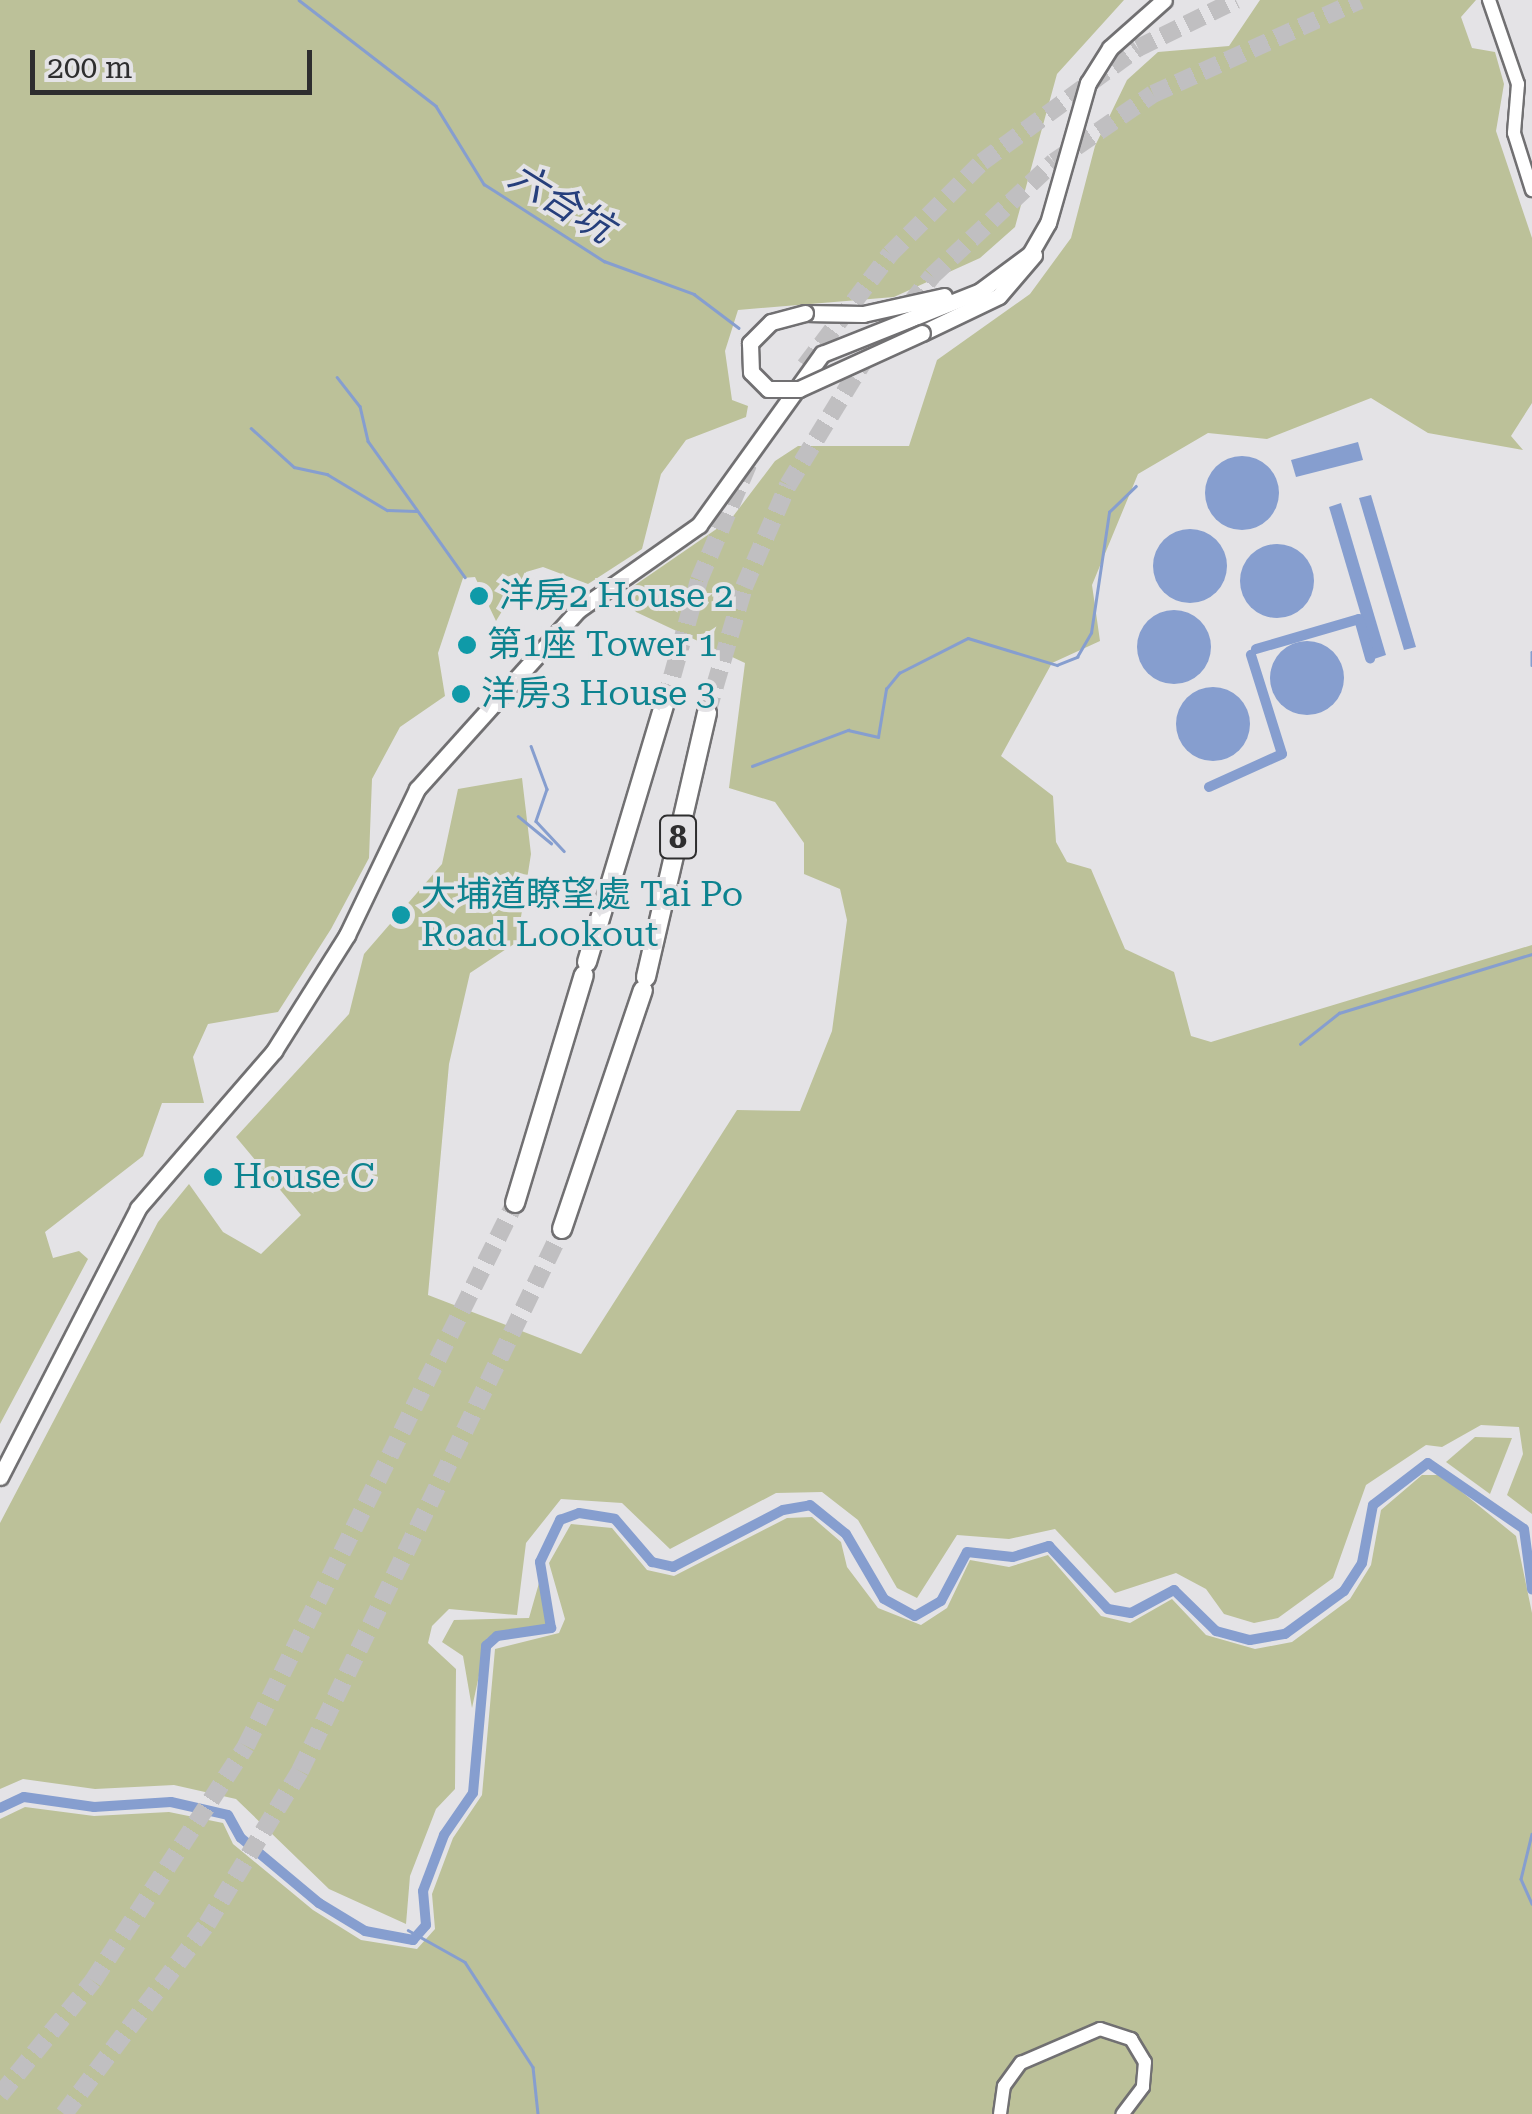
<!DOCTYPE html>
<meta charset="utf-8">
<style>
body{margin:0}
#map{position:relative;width:1532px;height:2114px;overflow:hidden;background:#e4e3e6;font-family:"Roboto Serif","Noto Sans TC",serif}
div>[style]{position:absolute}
.green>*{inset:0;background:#bcc199}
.water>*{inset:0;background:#869ecf}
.round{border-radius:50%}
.stream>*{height:2.5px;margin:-1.25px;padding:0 1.25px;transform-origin:1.25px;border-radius:1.25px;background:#869ecf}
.canal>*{height:10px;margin:-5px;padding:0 5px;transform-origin:5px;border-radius:5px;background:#869ecf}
.highway-tunnel>*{height:18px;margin-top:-9px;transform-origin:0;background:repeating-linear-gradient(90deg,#c0bfc1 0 18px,transparent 0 27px)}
.roads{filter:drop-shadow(2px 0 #717072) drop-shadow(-2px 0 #717072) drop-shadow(0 2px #717072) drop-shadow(0 -2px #717072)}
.minor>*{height:12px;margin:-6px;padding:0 6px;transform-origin:6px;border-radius:6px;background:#fff}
.major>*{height:15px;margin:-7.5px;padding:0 7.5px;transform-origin:7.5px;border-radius:7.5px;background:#fff}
.highway>*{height:18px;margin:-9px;padding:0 9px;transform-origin:9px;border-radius:9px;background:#fff}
.bridges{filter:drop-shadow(2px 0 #717072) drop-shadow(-2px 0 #717072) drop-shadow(0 2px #717072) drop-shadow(0 -2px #717072)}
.major-bridge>*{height:15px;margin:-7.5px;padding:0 7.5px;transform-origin:7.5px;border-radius:7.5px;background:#fff}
.dots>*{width:28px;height:28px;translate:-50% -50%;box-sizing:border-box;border:5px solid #e4e3e6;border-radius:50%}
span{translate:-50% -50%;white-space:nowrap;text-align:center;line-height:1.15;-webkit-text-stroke:8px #e4e3e6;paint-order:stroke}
.shield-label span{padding:2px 8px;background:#e4e3e6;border:2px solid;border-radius:8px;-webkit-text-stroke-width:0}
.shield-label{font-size:32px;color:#2e2e2f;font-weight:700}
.culture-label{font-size:35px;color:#0d838f}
.left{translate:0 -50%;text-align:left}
.water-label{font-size:38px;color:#263f7c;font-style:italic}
.scale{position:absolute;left:30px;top:50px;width:282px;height:45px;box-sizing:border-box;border:5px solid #2e2e2f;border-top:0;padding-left:12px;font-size:30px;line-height:35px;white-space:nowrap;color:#2e2e2f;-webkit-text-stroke:8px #e4e3e6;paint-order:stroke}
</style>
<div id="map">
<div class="green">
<div style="clip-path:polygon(0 0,1124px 0,1057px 74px,1015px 227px,980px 258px,894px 297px,738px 310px,725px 351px,732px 400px,748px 406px,746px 417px,686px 440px,661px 474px,642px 549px,588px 584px,543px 567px,526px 572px,496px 621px,475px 577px,463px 578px,438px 653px,445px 696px,400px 727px,372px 779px,369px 858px,331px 929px,278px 1012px,208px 1024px,193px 1057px,204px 1103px,162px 1103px,143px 1156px,45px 1232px,53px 1258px,79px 1251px,88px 1259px,0 1424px)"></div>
<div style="clip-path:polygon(1260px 0,1476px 0,1461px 17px,1472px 48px,1495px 52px,1504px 84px,1496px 131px,1532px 238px,1532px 403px,1511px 436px,1523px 450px,1428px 433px,1371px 398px,1267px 439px,1208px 433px,1138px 474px,1092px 585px,1100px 641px,1052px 663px,1001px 756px,1053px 796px,1056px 842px,1067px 862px,1091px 869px,1125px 949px,1174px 972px,1191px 1036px,1211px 1042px,1532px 945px,1532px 1514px,1507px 1495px,1523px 1454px,1519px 1427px,1481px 1425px,1442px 1447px,1426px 1445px,1366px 1485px,1333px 1578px,1278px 1618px,1254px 1623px,1224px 1614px,1206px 1589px,1176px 1573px,1115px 1593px,1055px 1529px,1009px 1539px,957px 1535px,917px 1598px,897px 1588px,858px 1520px,822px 1492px,776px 1493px,670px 1549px,622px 1503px,561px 1499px,526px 1543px,517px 1615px,449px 1609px,432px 1626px,428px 1643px,456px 1669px,455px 1789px,436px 1809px,410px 1876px,406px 1924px,329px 1889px,236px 1799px,174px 1785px,95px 1789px,23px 1779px,0 1789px,0 1523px,158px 1222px,189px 1184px,223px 1232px,261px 1254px,301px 1215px,236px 1137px,349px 1014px,364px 954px,442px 864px,458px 789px,522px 778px,531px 854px,517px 942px,470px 973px,449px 1064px,428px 1295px,581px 1354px,737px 1110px,800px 1111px,832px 1031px,847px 920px,840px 889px,804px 874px,804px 843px,775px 802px,729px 788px,745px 663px,636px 612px,622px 594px,731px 519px,775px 461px,798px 446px,909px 446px,937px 360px,1030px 294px,1071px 238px,1095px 146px,1127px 80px,1158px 52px,1229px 46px)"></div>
<div style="clip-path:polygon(1475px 1437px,1512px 1438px,1490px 1494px,1446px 1462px)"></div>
<div style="clip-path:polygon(1422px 1475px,1441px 1475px,1516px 1536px,1532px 1613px,1532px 2114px,0 2114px,0 1819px,25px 1807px,94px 1816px,169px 1812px,223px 1823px,233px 1844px,313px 1910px,361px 1940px,417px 1949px,435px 1929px,432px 1894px,453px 1838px,482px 1795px,495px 1649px,559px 1633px,565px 1619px,549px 1563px,571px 1524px,612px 1528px,647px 1570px,674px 1576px,787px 1518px,812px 1517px,841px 1542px,847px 1567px,878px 1608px,921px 1625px,947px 1608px,970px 1560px,1009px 1567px,1048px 1555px,1101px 1616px,1130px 1623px,1172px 1599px,1206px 1635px,1255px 1649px,1292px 1642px,1350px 1599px,1371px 1565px,1381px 1510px)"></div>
<div style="clip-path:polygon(539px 1583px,551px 1618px,541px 1631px,487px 1638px,472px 1708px,463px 1656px,442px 1642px,454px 1620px,529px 1618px)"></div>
</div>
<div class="water">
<div style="clip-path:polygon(1358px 442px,1363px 460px,1296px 477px,1291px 460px)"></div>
<div class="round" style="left:1205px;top:456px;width:74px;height:74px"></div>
<div style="clip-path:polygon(1371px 495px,1416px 647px,1404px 650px,1359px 498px)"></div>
<div style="clip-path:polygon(1341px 503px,1386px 655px,1374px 659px,1329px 507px)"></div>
<div class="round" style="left:1153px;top:529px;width:74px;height:74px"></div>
<div class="round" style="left:1240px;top:544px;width:74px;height:74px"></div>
<div class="round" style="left:1137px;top:610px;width:74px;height:74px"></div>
<div class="round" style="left:1270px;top:641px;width:74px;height:74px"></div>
<div class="round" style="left:1176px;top:687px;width:74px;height:74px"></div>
</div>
<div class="stream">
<div style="left:299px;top:0;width:173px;rotate:37.7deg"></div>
<div style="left:436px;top:106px;width:92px;rotate:58.4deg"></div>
<div style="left:484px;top:184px;width:143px;rotate:32.7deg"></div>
<div style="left:604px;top:261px;width:96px;rotate:20.1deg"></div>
<div style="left:694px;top:294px;width:56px;rotate:37.1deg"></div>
<div style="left:337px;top:377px;width:37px;rotate:52deg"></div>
<div style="left:360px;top:406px;width:36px;rotate:77deg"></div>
<div style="left:368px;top:441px;width:167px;rotate:54.5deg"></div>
<div style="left:251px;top:428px;width:58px;rotate:42.2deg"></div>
<div style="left:294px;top:467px;width:34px;rotate:12deg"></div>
<div style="left:327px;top:474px;width:70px;rotate:31deg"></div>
<div style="left:387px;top:510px;width:29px;rotate:2deg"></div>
<div style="left:1532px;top:652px;width:13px;rotate:90deg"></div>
<div style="left:531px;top:746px;width:46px;rotate:69.6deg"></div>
<div style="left:547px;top:789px;width:34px;rotate:109deg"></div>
<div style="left:536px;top:821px;width:41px;rotate:47deg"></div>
<div style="left:752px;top:766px;width:103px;rotate:-20.6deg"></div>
<div style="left:848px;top:730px;width:31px;rotate:13deg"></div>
<div style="left:878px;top:737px;width:49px;rotate:-80.5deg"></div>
<div style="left:886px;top:689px;width:21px;rotate:-51deg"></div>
<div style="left:899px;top:673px;width:77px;rotate:-26.9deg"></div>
<div style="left:968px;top:638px;width:93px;rotate:16.9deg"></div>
<div style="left:1057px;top:665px;width:22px;rotate:-22deg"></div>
<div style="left:1077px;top:657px;width:28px;rotate:-60deg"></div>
<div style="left:1091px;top:633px;width:122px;rotate:-81.5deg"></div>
<div style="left:1109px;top:512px;width:37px;rotate:-44deg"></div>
<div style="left:518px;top:816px;width:43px;rotate:39.3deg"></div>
<div style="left:1300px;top:1044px;width:50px;rotate:-38.5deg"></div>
<div style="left:1339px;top:1013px;width:202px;rotate:-17deg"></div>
<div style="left:1532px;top:1834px;width:46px;rotate:103.7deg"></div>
<div style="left:1521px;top:1879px;width:27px;rotate:66deg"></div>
<div style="left:408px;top:1930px;width:65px;rotate:29.3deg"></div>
<div style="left:465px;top:1962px;width:125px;rotate:57.1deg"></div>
<div style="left:533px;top:2067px;width:47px;rotate:83.9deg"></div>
</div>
<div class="canal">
<div style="left:1256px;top:649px;width:107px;rotate:-16.2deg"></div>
<div style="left:1359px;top:619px;width:41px;rotate:74.2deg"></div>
<div style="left:1209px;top:787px;width:80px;rotate:-24.3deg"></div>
<div style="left:1282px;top:754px;width:104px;rotate:-107.4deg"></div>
<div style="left:0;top:1808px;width:26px;rotate:-25deg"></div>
<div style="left:24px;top:1797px;width:71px;rotate:8.1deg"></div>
<div style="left:94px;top:1807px;width:77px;rotate:-3.7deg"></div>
<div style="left:171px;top:1802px;width:58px;rotate:12.8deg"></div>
<div style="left:228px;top:1815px;width:26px;rotate:61deg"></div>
<div style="left:241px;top:1838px;width:102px;rotate:39.8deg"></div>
<div style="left:319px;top:1903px;width:54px;rotate:31.3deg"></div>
<div style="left:365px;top:1931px;width:49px;rotate:10.6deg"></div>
<div style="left:413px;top:1940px;width:20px;rotate:-49deg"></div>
<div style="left:426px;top:1925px;width:34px;rotate:-95deg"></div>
<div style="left:423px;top:1891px;width:60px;rotate:-69.4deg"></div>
<div style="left:444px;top:1835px;width:51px;rotate:-55.4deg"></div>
<div style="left:473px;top:1793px;width:148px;rotate:-84.9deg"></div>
<div style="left:486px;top:1646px;width:15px;rotate:-42deg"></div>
<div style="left:497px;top:1636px;width:55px;rotate:-8.4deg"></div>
<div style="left:551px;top:1628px;width:67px;rotate:-99.5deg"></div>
<div style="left:540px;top:1562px;width:47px;rotate:-64.5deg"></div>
<div style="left:560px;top:1520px;width:20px;rotate:-20deg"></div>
<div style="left:579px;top:1513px;width:36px;rotate:9deg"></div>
<div style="left:615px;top:1519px;width:57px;rotate:49.3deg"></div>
<div style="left:652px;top:1562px;width:22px;rotate:13deg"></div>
<div style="left:673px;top:1567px;width:124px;rotate:-27.4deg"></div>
<div style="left:783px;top:1510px;width:27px;rotate:-10deg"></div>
<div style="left:810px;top:1505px;width:46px;rotate:38.9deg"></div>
<div style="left:846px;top:1534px;width:75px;rotate:59.7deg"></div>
<div style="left:884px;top:1599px;width:35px;rotate:29deg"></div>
<div style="left:915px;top:1616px;width:30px;rotate:-30deg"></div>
<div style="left:941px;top:1601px;width:55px;rotate:-62deg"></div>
<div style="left:967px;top:1552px;width:46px;rotate:6.2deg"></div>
<div style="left:1013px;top:1557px;width:38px;rotate:-17deg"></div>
<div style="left:1049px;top:1546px;width:86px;rotate:46.9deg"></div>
<div style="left:1108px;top:1609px;width:23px;rotate:10deg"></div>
<div style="left:1131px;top:1613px;width:49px;rotate:-28.1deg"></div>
<div style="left:1174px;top:1590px;width:59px;rotate:44.3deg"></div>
<div style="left:1216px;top:1631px;width:35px;rotate:15deg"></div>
<div style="left:1250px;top:1640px;width:36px;rotate:-10deg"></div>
<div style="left:1285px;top:1634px;width:73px;rotate:-36.1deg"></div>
<div style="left:1344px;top:1591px;width:33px;rotate:-57deg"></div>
<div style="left:1362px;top:1563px;width:59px;rotate:-79.3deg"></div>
<div style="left:1373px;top:1505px;width:69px;rotate:-37.4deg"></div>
<div style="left:1428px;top:1463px;width:116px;rotate:34.5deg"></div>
<div style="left:1524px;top:1529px;width:61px;rotate:82.4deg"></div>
</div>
<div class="highway-tunnel">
<div style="left:805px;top:366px;width:141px;rotate:-52.8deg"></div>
<div style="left:890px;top:254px;width:130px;rotate:-45deg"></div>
<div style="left:982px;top:162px;width:193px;rotate:-36.2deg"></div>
<div style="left:1138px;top:48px;width:109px;rotate:-26.1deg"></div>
<div style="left:665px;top:702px;width:127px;rotate:-74.4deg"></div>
<div style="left:699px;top:580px;width:128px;rotate:-67deg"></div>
<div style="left:707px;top:713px;width:131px;rotate:-73.6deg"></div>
<div style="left:744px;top:587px;width:111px;rotate:-66.7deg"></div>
<div style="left:788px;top:485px;width:138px;rotate:-58.6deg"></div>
<div style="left:860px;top:367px;width:116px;rotate:-51.6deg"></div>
<div style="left:932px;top:276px;width:167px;rotate:-43.1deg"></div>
<div style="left:1054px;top:162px;width:120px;rotate:-34.5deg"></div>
<div style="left:1153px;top:94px;width:227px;rotate:-24.4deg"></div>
<div style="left:0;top:2095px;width:147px;rotate:-50.8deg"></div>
<div style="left:93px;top:1981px;width:280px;rotate:-56.9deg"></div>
<div style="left:246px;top:1746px;width:606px;rotate:-63.65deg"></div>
<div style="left:64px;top:2114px;width:238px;rotate:-53deg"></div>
<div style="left:207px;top:1924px;width:179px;rotate:-58.7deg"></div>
<div style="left:300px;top:1771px;width:602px;rotate:-64.2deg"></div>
</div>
<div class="roads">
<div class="minor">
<div style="left:1489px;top:0;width:89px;rotate:71deg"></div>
<div style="left:1518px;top:84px;width:49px;rotate:94.7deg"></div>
<div style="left:1514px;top:133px;width:60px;rotate:72.5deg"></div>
<div style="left:1000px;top:2114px;width:28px;rotate:-82deg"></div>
<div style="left:1004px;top:2086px;width:29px;rotate:-54deg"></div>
<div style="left:1021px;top:2063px;width:86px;rotate:-23.3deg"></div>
<div style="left:1100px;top:2029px;width:33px;rotate:18deg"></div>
<div style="left:1131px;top:2039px;width:27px;rotate:59deg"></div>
<div style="left:1145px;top:2062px;width:25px;rotate:95deg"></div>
<div style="left:1143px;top:2087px;width:34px;rotate:127deg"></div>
</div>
<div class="major">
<div style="left:805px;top:313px;width:58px;rotate:1deg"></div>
<div style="left:863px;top:314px;width:83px;rotate:-12.5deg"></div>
<div style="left:922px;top:333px;width:85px;rotate:-25.7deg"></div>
<div style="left:999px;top:296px;width:54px;rotate:-49.5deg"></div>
<div style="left:0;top:1477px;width:302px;rotate:-62.8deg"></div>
<div style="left:138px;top:1208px;width:208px;rotate:-49.1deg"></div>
<div style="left:274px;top:1051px;width:137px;rotate:-57.8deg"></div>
<div style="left:347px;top:935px;width:162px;rotate:-64.4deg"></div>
<div style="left:417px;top:789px;width:241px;rotate:-48deg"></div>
<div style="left:578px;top:610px;width:148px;rotate:-35.1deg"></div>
<div style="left:699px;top:525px;width:211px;rotate:-54.3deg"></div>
<div style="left:822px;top:354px;width:170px;rotate:-21.7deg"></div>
<div style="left:980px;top:291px;width:62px;rotate:-36.5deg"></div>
<div style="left:1030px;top:254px;width:36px;rotate:-60deg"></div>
<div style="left:1048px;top:223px;width:146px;rotate:-74.1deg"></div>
<div style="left:1088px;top:83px;width:41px;rotate:-57.8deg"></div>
<div style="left:1110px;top:48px;width:72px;rotate:-41.6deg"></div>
</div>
<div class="highway">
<div style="left:587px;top:962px;width:271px;rotate:-73.3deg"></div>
<div style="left:646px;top:977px;width:271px;rotate:-77deg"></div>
<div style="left:515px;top:1203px;width:238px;rotate:-73.2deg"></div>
<div style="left:562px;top:1229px;width:252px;rotate:-71.3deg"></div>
</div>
</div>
<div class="bridges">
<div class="major-bridge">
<div style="left:805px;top:313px;width:35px;rotate:165deg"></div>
<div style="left:771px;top:322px;width:30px;rotate:135deg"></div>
<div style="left:750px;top:343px;width:29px;rotate:88deg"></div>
<div style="left:751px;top:372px;width:24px;rotate:45deg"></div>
<div style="left:768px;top:389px;width:31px"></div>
<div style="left:799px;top:389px;width:135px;rotate:-24.5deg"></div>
</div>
</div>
<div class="dots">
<div style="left:479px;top:596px;background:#0f9aa8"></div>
<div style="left:467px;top:645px;background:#0f9aa8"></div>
<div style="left:461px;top:694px;background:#0f9aa8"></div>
<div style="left:401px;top:915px;background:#0f9aa8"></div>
<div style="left:213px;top:1177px;background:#0f9aa8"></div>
</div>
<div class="shield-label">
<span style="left:678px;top:837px">8</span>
</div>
<div class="culture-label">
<span class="left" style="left:499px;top:596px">洋房2 House 2</span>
<span class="left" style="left:487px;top:645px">第1座 Tower 1</span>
<span class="left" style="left:481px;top:694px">洋房3 House 3</span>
<span class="left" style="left:421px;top:915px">大埔道瞭望處 Tai Po<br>Road Lookout</span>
<span class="left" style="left:233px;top:1177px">House C</span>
</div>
<div class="water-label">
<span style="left:561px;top:203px;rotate:32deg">六合坑</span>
</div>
<div class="scale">200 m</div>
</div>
